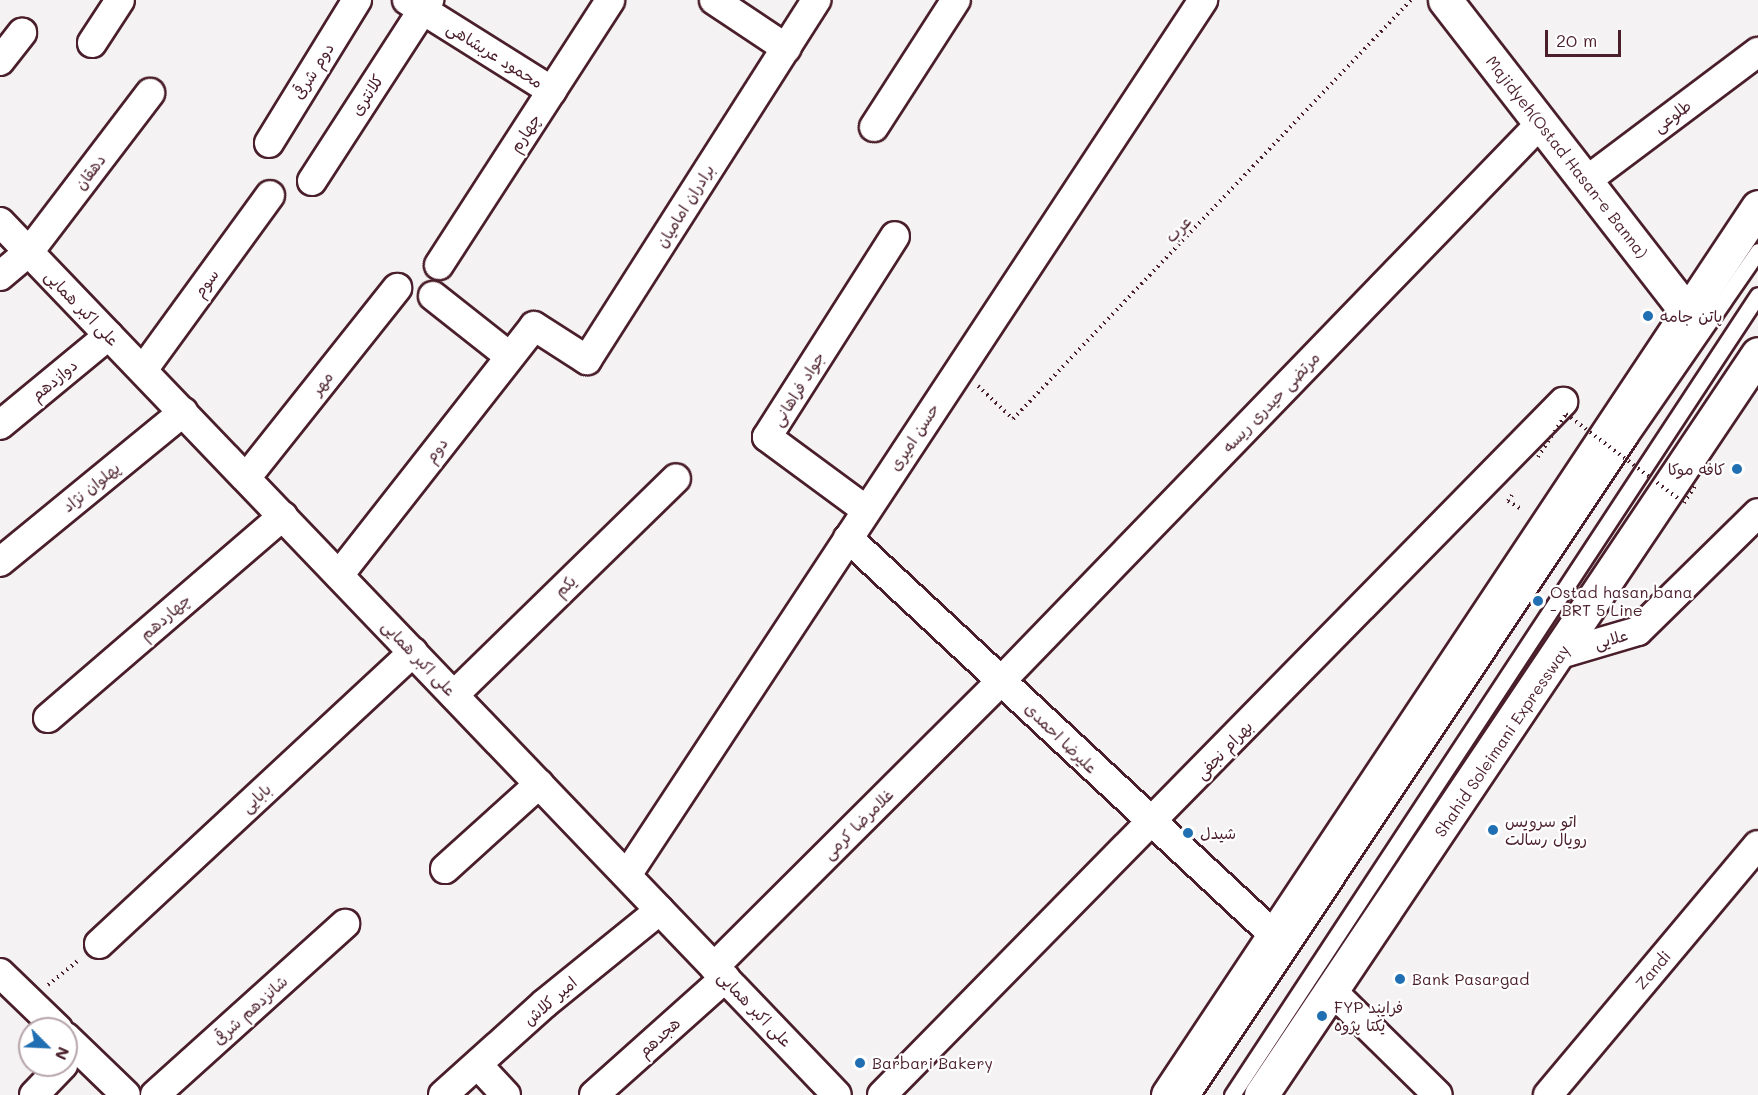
<!DOCTYPE html>
<meta charset="utf-8">
<style>
body{margin:0}
#map{position:relative;width:1758px;height:1095px;overflow:hidden;background:#f4f2f2;font-family:Mali,"Playpen Sans Arabic",sans-serif}
div>[style]{position:absolute}
.path>*{height:4px;margin-top:-2px;transform-origin:0;background:repeating-linear-gradient(90deg,#4a1f2b 0 1.5px,transparent 0 6px)}
.roads{filter:drop-shadow(2px 0 #4a1f2b) drop-shadow(-2px 0 #4a1f2b) drop-shadow(0 2px #4a1f2b) drop-shadow(0 -2px #4a1f2b)}
.service>*{height:15px;margin:-7.5px;padding:0 7.5px;transform-origin:7.5px;border-radius:7.5px;background:#fff}
.minor>*{height:28px;margin:-14px;padding:0 14px;transform-origin:14px;border-radius:14px;background:#fff}
.secondary>*{height:33px;margin:-16.5px;padding:0 16.5px;transform-origin:16.5px;border-radius:16.5px;background:#fff}
.trunk>*{height:33px;margin:-16.5px;padding:0 16.5px;transform-origin:16.5px;border-radius:16.5px;background:#fff}
.path-bridge>*{height:4px;margin-top:-2px;transform-origin:0;background:repeating-linear-gradient(90deg,#4a1f2b 0 1.5px,transparent 0 6px)}
.dots>*{width:16px;height:16px;translate:-50% -50%;box-sizing:border-box;border:3px solid #fff;border-radius:50%}
span{translate:-50% -50%;white-space:nowrap;text-align:center;line-height:1.15;-webkit-text-stroke:4.5px #fff;paint-order:stroke}
.street-label{font-size:16px;color:#4a1f2b}
.poi-label{font-size:16px;color:#4a1f2b}
.left{translate:0 -50%;text-align:left}
.right{translate:-100% -50%;text-align:right}
.north{position:absolute;left:18px;top:1017px;width:60px;height:60px;box-sizing:border-box;background:#fff;border:2px solid #b7a5aa;border-radius:50%;rotate:114deg;font-size:16px;font-weight:700;line-height:24px;text-align:center;color:#4a1f2b}
.north::after{content:'';display:block;margin:auto;width:21px;height:27px;background:#1f6fb2;clip-path:polygon(50% 0,100% 100%,50% 72%,0 100%)}
.scale{position:absolute;left:1545px;top:30px;width:76px;height:27px;box-sizing:border-box;border:3px solid #4a1f2b;border-top:0;padding-left:8px;font-size:18px;line-height:21px;white-space:nowrap;color:#4a1f2b;-webkit-text-stroke:4px #fff;paint-order:stroke}
</style>
<div id="map">
<div class="path">
<div style="left:978px;top:386px;width:48px;rotate:43.3deg"></div>
<div style="left:1013px;top:419px;width:578px;rotate:-46.47deg"></div>
<div style="left:1512px;top:495px;width:7px;rotate:124deg"></div>
<div style="left:1508px;top:501px;width:17px;rotate:31deg"></div>
<div style="left:48px;top:985px;width:41px;rotate:-39.1deg"></div>
</div>
<div class="roads">
<div class="service">
<div style="left:1192px;top:1095px;width:789px;rotate:-56.37deg"></div>
<div style="left:1629px;top:438px;width:227px;rotate:-55.4deg"></div>
<div style="left:1232px;top:1095px;width:957px;rotate:-56.68deg"></div>
</div>
<div class="minor">
<div style="left:407px;top:0;width:171px;rotate:32.1deg"></div>
<div style="left:714px;top:0;width:87px;rotate:33.7deg"></div>
<div style="left:92px;top:43px;width:51px;rotate:-56.9deg"></div>
<div style="left:0;top:61px;width:36px;rotate:-52deg"></div>
<div style="left:874px;top:127px;width:151px;rotate:-57.2deg"></div>
<div style="left:269px;top:143px;width:168px;rotate:-58.4deg"></div>
<div style="left:312px;top:181px;width:216px;rotate:-57.1deg"></div>
<div style="left:1586px;top:181px;width:215px;rotate:-36.9deg"></div>
<div style="left:0;top:222px;width:1209px;rotate:46.21deg"></div>
<div style="left:439px;top:265px;width:315px;rotate:-57.1deg"></div>
<div style="left:0;top:276px;width:38px;rotate:-40deg"></div>
<div style="left:29px;top:252px;width:200px;rotate:-52.7deg"></div>
<div style="left:433px;top:296px;width:97px;rotate:38.3deg"></div>
<div style="left:143px;top:370px;width:216px;rotate:-54deg"></div>
<div style="left:0;top:425px;width:141px;rotate:-39.5deg"></div>
<div style="left:246px;top:478px;width:243px;rotate:-51.5deg"></div>
<div style="left:866px;top:510px;width:123px;rotate:-143.6deg"></div>
<div style="left:767px;top:437px;width:238px;rotate:-57.5deg"></div>
<div style="left:848px;top:538px;width:585px;rotate:42.99deg"></div>
<div style="left:0;top:562px;width:237px;rotate:-39.3deg"></div>
<div style="left:339px;top:575px;width:316px;rotate:-51.9deg"></div>
<div style="left:534px;top:326px;width:63px;rotate:32.7deg"></div>
<div style="left:587px;top:360px;width:427px;rotate:-57.5deg"></div>
<div style="left:1560px;top:654px;width:81px;rotate:-16.4deg"></div>
<div style="left:1638px;top:631px;width:168px;rotate:-44.5deg"></div>
<div style="left:454px;top:695px;width:310px;rotate:-44.3deg"></div>
<div style="left:48px;top:718px;width:310px;rotate:-40.7deg"></div>
<div style="left:445px;top:869px;width:127px;rotate:-42.1deg"></div>
<div style="left:627px;top:875px;width:1048px;rotate:-56.64deg"></div>
<div style="left:99px;top:944px;width:429px;rotate:-42.9deg"></div>
<div style="left:714px;top:967px;width:405px;rotate:-44.9deg"></div>
<div style="left:1001px;top:681px;width:777px;rotate:-45.94deg"></div>
<div style="left:0;top:973px;width:81px;rotate:44deg"></div>
<div style="left:1332px;top:991px;width:148px;rotate:44.5deg"></div>
<div style="left:66px;top:1037px;width:83px;rotate:44deg"></div>
<div style="left:478px;top:1065px;width:41px;rotate:47deg"></div>
<div style="left:34px;top:1095px;width:42px;rotate:-46deg"></div>
<div style="left:155px;top:1095px;width:256px;rotate:-42deg"></div>
<div style="left:443px;top:1095px;width:136px;rotate:-42deg"></div>
<div style="left:544px;top:1004px;width:149px;rotate:-39deg"></div>
<div style="left:594px;top:1095px;width:176px;rotate:-41.8deg"></div>
<div style="left:882px;top:1095px;width:972px;rotate:-45.5deg"></div>
<div style="left:1548px;top:1095px;width:326px;rotate:-50deg"></div>
</div>
<div class="secondary">
<div style="left:1445px;top:0;width:398px;rotate:52.2deg"></div>
</div>
<div class="trunk">
<div style="left:1168px;top:1095px;width:1066px;rotate:-56.4deg"></div>
<div style="left:1261px;top:1095px;width:892px;rotate:-56.15deg"></div>
</div>
</div>
<div class="path-bridge">
<div style="left:1538px;top:457px;width:51px;rotate:-56.9deg"></div>
<div style="left:1566px;top:414px;width:148px;rotate:37deg"></div>
<div style="left:1684px;top:503px;width:20px;rotate:-57deg"></div>
</div>
<div class="dots">
<div style="left:1648px;top:316px;background:#1f6fb2"></div>
<div style="left:1737px;top:469px;background:#1f6fb2"></div>
<div style="left:1538px;top:601px;background:#1f6fb2"></div>
<div style="left:1493px;top:830px;background:#1f6fb2"></div>
<div style="left:1188px;top:833px;background:#1f6fb2"></div>
<div style="left:1400px;top:979px;background:#1f6fb2"></div>
<div style="left:1322px;top:1016px;background:#1f6fb2"></div>
<div style="left:860px;top:1063px;background:#1f6fb2"></div>
</div>
<div class="street-label">
<span style="left:495px;top:55px;rotate:32deg">محمود عربشاهی</span>
<span style="left:313px;top:71px;rotate:-58deg">دوم شرقی</span>
<span style="left:367px;top:95px;rotate:-57deg">کلانتری</span>
<span style="left:1672px;top:116px;rotate:-37deg">طلوعی</span>
<span style="left:525px;top:133px;rotate:-57deg">چهارم</span>
<span style="left:1567px;top:157px;rotate:52deg">Majidyeh(Ostad Hasan-e Banna)</span>
<span style="left:90px;top:172px;rotate:-53deg">دهقان</span>
<span style="left:685px;top:206px;rotate:-58deg">برادران امامیان</span>
<span style="left:1178px;top:229px;rotate:-47deg">عرب</span>
<span style="left:206px;top:283px;rotate:-54deg">سوم</span>
<span style="left:82px;top:308px;rotate:46deg">علی اکبر همایی</span>
<span style="left:54px;top:380px;rotate:-40deg">دوازدهم</span>
<span style="left:322px;top:383px;rotate:-52deg">مهر</span>
<span style="left:798px;top:389px;rotate:-58deg">جواد فراهانی</span>
<span style="left:1271px;top:402px;rotate:-46deg">مرتضی حیدری ریسه</span>
<span style="left:914px;top:437px;rotate:-57deg">حسن امیری</span>
<span style="left:436px;top:450px;rotate:-52deg">دوم</span>
<span style="left:91px;top:487px;rotate:-39deg">پهلوان نژاد</span>
<span style="left:565px;top:586px;rotate:-44deg">یکم</span>
<span style="left:165px;top:617px;rotate:-41deg">چهاردهم</span>
<span style="left:1611px;top:639px;rotate:-16deg">علایی</span>
<span style="left:419px;top:658px;rotate:46deg">علی اکبر همایی</span>
<span style="left:1061px;top:738px;rotate:44deg">علیرضا احمدی</span>
<span style="left:1502px;top:741px;rotate:-56deg">Shahid Soleimani Expressway</span>
<span style="left:1224px;top:750px;rotate:-46deg">بهرام نجفی</span>
<span style="left:256px;top:798px;rotate:-43deg">بابایی</span>
<span style="left:858px;top:824px;rotate:-45deg">غلامرضا کرمی</span>
<span style="left:1653px;top:970px;rotate:-50deg">Zandi</span>
<span style="left:550px;top:1001px;rotate:-41deg">امیر کلاش</span>
<span style="left:755px;top:1009px;rotate:46deg">علی اکبر همایی</span>
<span style="left:250px;top:1010px;rotate:-42deg">شانزدهم شرقی</span>
<span style="left:659px;top:1037px;rotate:-42deg">هجدهم</span>
</div>
<div class="poi-label">
<span class="left" style="left:1660px;top:316px">پاتن جامه</span>
<span class="right" style="left:1725px;top:469px">کافه موکا</span>
<span class="left" style="left:1550px;top:601px">Ostad hasan bana<br>- BRT 5 Line</span>
<span class="left" style="left:1505px;top:830px">اتو سرویس<br>رویال رسالت</span>
<span class="left" style="left:1200px;top:833px">شیدل</span>
<span class="left" style="left:1412px;top:979px">Bank Pasargad</span>
<span class="left" style="left:1334px;top:1016px">FYP فرایند<br>یکتا پژوه</span>
<span class="left" style="left:872px;top:1063px">Barbari Bakery</span>
</div>
<div class="north">N</div>
<div class="scale">20 m</div>
</div>
